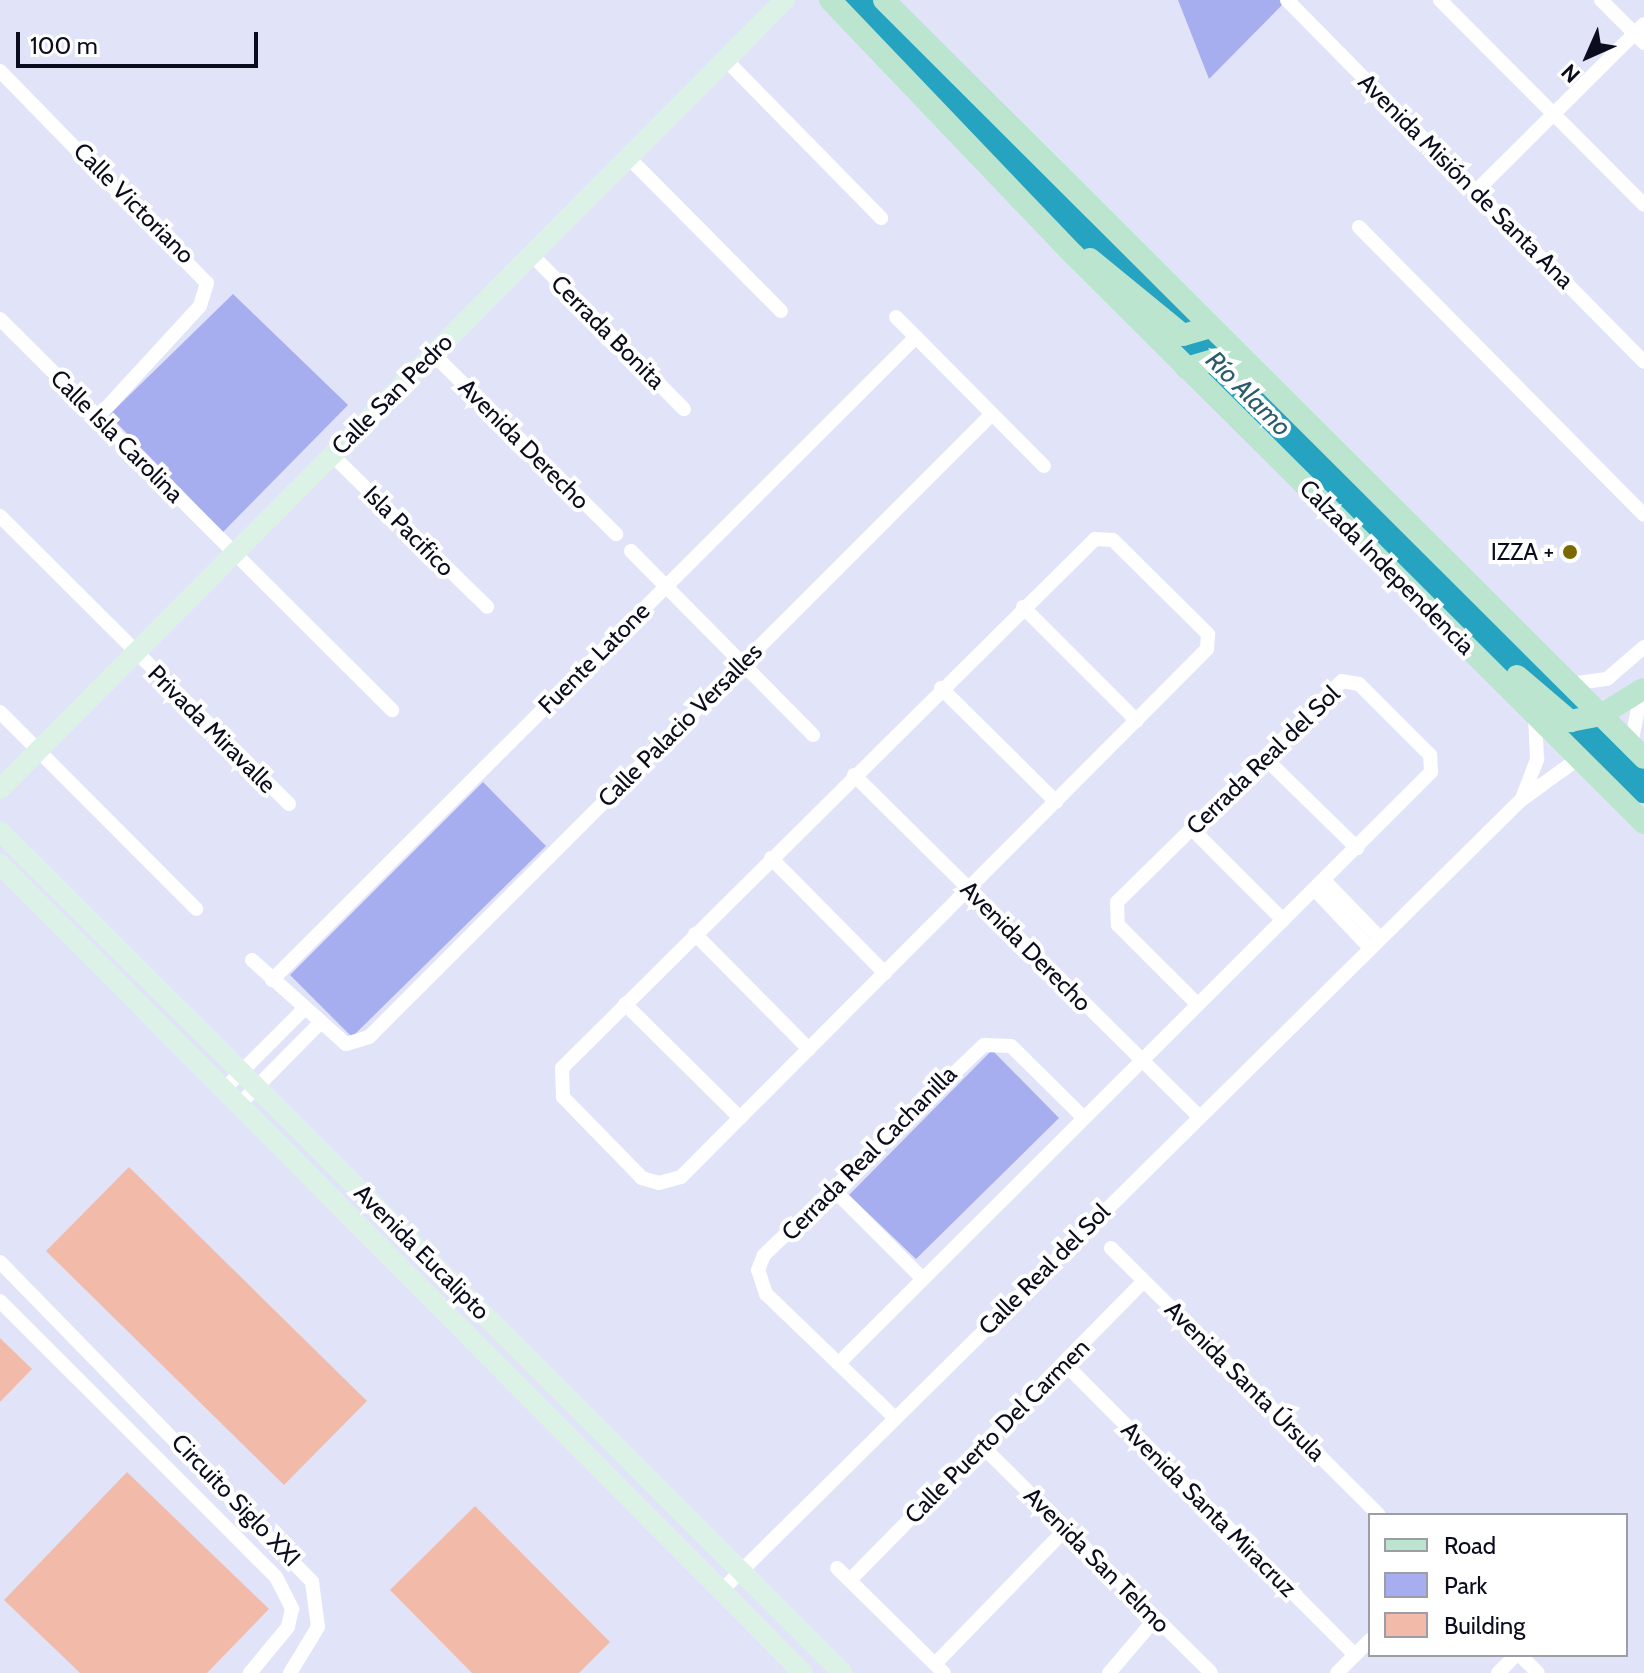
<!DOCTYPE html>
<meta charset="utf-8">
<style>
body{margin:0}
#map{position:relative;width:1644px;height:1673px;overflow:hidden;background:#e1e4f9;font-family:Cabin,sans-serif}
div>[style]{position:absolute}
.green>*{inset:0;background:#a7aef0}
.river>*{height:30px;margin:-15px;padding:0 15px;transform-origin:15px;border-radius:15px;background:#25a3c1}
.building>*{inset:0;background:#f2bba9}
.street>*{height:14px;margin:-7px;padding:0 7px;transform-origin:7px;border-radius:7px;background:#fff}
.secondary>*{height:20px;margin:-10px;padding:0 10px;transform-origin:10px;border-radius:10px;background:#ddf2e6}
.primary>*{height:22px;margin:-11px;padding:0 11px;transform-origin:11px;border-radius:11px;background:#bbe5ce}
.dots>*{width:22px;height:22px;translate:-50% -50%;box-sizing:border-box;border:4px solid #fff;border-radius:50%}
span{translate:-50% -50%;white-space:nowrap;text-align:center;line-height:1.15;-webkit-text-stroke:8px #fff;paint-order:stroke}
.street-label{font-size:24px;color:#0b0c1d}
.poi-label{font-size:24px;color:#0b0c1d}
.right{translate:-100% -50%;text-align:right}
.water-label{font-size:26px;color:#2b5c69;font-style:italic}
.legend{position:absolute;left:1368px;top:1513px;width:260px;height:144px;box-sizing:border-box;background:#fff;border:2px solid #9d9ea5;margin:0;padding:10px 14px;list-style:none;font-size:24px;color:#0b0c1d}
.legend li{display:flex;align-items:center;gap:16px;height:40px}
.legend b{width:40px;border:2px solid #9d9ea5}
.north{position:absolute;left:1548px;top:16px;width:80px;height:80px;-webkit-text-stroke:6px #fff;paint-order:stroke;rotate:225deg;font-size:22px;font-weight:700;line-height:32px;text-align:center;color:#0b0c1d}
.north::after{content:'';display:block;margin:auto;width:28px;height:36px;background:#0b0c1d;clip-path:polygon(50% 0,100% 100%,50% 72%,0 100%)}
.scale{position:absolute;left:16px;top:32px;width:242px;height:36px;box-sizing:border-box;border:4px solid #0b0c1d;border-top:0;padding-left:10px;font-size:24px;line-height:28px;white-space:nowrap;color:#0b0c1d;-webkit-text-stroke:6px #fff;paint-order:stroke}
</style>
<div id="map">
<div class="green">
<div style="clip-path:polygon(1178px 0,1287px 0,1209px 79px)"></div>
<div style="clip-path:polygon(233px 294px,348px 405px,223px 532px,109px 415px)"></div>
<div style="clip-path:polygon(483px 782px,546px 846px,352px 1037px,290px 975px)"></div>
<div style="clip-path:polygon(992px 1050px,1059px 1118px,916px 1259px,849px 1195px)"></div>
</div>
<div class="river">
<div style="left:853px;top:0;width:1117px;rotate:44.89deg"></div>
</div>
<div class="building">
<div style="clip-path:polygon(129px 1167px,367px 1401px,284px 1485px,46px 1251px)"></div>
<div style="clip-path:polygon(0 1338px,32px 1369px,0 1402px)"></div>
<div style="clip-path:polygon(127px 1472px,269px 1609px,207px 1673px,80px 1673px,4px 1600px)"></div>
<div style="clip-path:polygon(475px 1506px,610px 1642px,579px 1673px,472px 1673px,390px 1590px)"></div>
</div>
<div class="street">
<div style="left:1287px;top:0;width:508px;rotate:45.4deg"></div>
<div style="left:1440px;top:0;width:289px;rotate:45.1deg"></div>
<div style="left:1601px;top:0;width:61px;rotate:45deg"></div>
<div style="left:725px;top:59px;width:223px;rotate:45.5deg"></div>
<div style="left:0;top:71px;width:296px;rotate:45.7deg"></div>
<div style="left:207px;top:283px;width:24px;rotate:107deg"></div>
<div style="left:200px;top:306px;width:151px;rotate:132.6deg"></div>
<div style="left:628px;top:157px;width:217px;rotate:45.2deg"></div>
<div style="left:1476px;top:191px;width:237px;rotate:-44.8deg"></div>
<div style="left:1359px;top:227px;width:405px;rotate:45.3deg"></div>
<div style="left:531px;top:254px;width:218px;rotate:45.4deg"></div>
<div style="left:896px;top:317px;width:210px;rotate:45.2deg"></div>
<div style="left:0;top:319px;width:554px;rotate:44.93deg"></div>
<div style="left:433px;top:354px;width:257px;rotate:44.5deg"></div>
<div style="left:332px;top:455px;width:217px;rotate:44.4deg"></div>
<div style="left:0;top:516px;width:408px;rotate:44.9deg"></div>
<div style="left:1095px;top:539px;width:18px;rotate:3deg"></div>
<div style="left:1113px;top:540px;width:134px;rotate:44.7deg"></div>
<div style="left:1208px;top:634px;width:15px;rotate:94deg"></div>
<div style="left:1207px;top:649px;width:745px;rotate:134.89deg"></div>
<div style="left:681px;top:1177px;width:23px;rotate:165deg"></div>
<div style="left:659px;top:1183px;width:18px;rotate:-164deg"></div>
<div style="left:642px;top:1178px;width:113px;rotate:-134.3deg"></div>
<div style="left:563px;top:1097px;width:29px;rotate:-92deg"></div>
<div style="left:562px;top:1068px;width:751px;rotate:-44.78deg"></div>
<div style="left:631px;top:551px;width:259px;rotate:45.3deg"></div>
<div style="left:1023px;top:607px;width:161px;rotate:45deg"></div>
<div style="left:1570px;top:684px;width:37px;rotate:-8deg"></div>
<div style="left:1607px;top:679px;width:49px;rotate:-40.9deg"></div>
<div style="left:941px;top:688px;width:162px;rotate:44.7deg"></div>
<div style="left:0;top:712px;width:278px;rotate:45.1deg"></div>
<div style="left:1631px;top:745px;width:54px;rotate:-79.3deg"></div>
<div style="left:1265px;top:758px;width:129px;rotate:44.4deg"></div>
<div style="left:854px;top:775px;width:484px;rotate:44.7deg"></div>
<div style="left:1523px;top:796px;width:40px;rotate:-69deg"></div>
<div style="left:1537px;top:759px;width:44px;rotate:-92.6deg"></div>
<div style="left:1192px;top:829px;width:129px;rotate:45deg"></div>
<div style="left:771px;top:858px;width:162px;rotate:45.3deg"></div>
<div style="left:1324px;top:880px;width:81px;rotate:46deg"></div>
<div style="left:1315px;top:890px;width:80px;rotate:46.5deg"></div>
<div style="left:695px;top:934px;width:162px;rotate:45.3deg"></div>
<div style="left:252px;top:960px;width:126px;rotate:41.8deg"></div>
<div style="left:346px;top:1044px;width:24px;rotate:-17deg"></div>
<div style="left:369px;top:1037px;width:881px;rotate:-45deg"></div>
<div style="left:272px;top:980px;width:910px;rotate:-44.96deg"></div>
<div style="left:625px;top:1004px;width:162px;rotate:44.7deg"></div>
<div style="left:224px;top:1089px;width:112px;rotate:-45deg"></div>
<div style="left:239px;top:1105px;width:114px;rotate:-45.4deg"></div>
<div style="left:834px;top:1190px;width:124px;rotate:45deg"></div>
<div style="left:1111px;top:1248px;width:378px;rotate:44.9deg"></div>
<div style="left:0;top:1262px;width:447px;rotate:45.7deg"></div>
<div style="left:312px;top:1582px;width:45px;rotate:82.4deg"></div>
<div style="left:318px;top:1627px;width:54px;rotate:121.3deg"></div>
<div style="left:0;top:1301px;width:390px;rotate:45deg"></div>
<div style="left:276px;top:1577px;width:36px;rotate:63deg"></div>
<div style="left:292px;top:1609px;width:18px;rotate:103deg"></div>
<div style="left:288px;top:1627px;width:60px;rotate:129.6deg"></div>
<div style="left:839px;top:1363px;width:837px;rotate:-44.95deg"></div>
<div style="left:1431px;top:772px;width:17px;rotate:-93deg"></div>
<div style="left:1430px;top:755px;width:100px;rotate:-135deg"></div>
<div style="left:1359px;top:684px;width:17px;rotate:-170deg"></div>
<div style="left:1342px;top:681px;width:315px;rotate:135.5deg"></div>
<div style="left:1117px;top:902px;width:23px;rotate:88deg"></div>
<div style="left:1118px;top:925px;width:110px;rotate:45deg"></div>
<div style="left:1064px;top:1363px;width:412px;rotate:45.1deg"></div>
<div style="left:895px;top:1418px;width:179px;rotate:-136.1deg"></div>
<div style="left:766px;top:1294px;width:25px;rotate:-108deg"></div>
<div style="left:758px;top:1270px;width:16px;rotate:-68deg"></div>
<div style="left:764px;top:1255px;width:304px;rotate:-43.7deg"></div>
<div style="left:984px;top:1045px;width:27px;rotate:2deg"></div>
<div style="left:1011px;top:1046px;width:101px;rotate:44.6deg"></div>
<div style="left:982px;top:1446px;width:322px;rotate:44.7deg"></div>
<div style="left:837px;top:1568px;width:150px;rotate:44.5deg"></div>
<div style="left:850px;top:1580px;width:419px;rotate:-45.5deg"></div>
<div style="left:720px;top:1592px;width:1126px;rotate:-44.68deg"></div>
<div style="left:1521px;top:800px;width:72px;rotate:-35.9deg"></div>
<div style="left:1520px;top:1655px;width:25px;rotate:45deg"></div>
<div style="left:935px;top:1664px;width:188px;rotate:-45.9deg"></div>
<div style="left:1109px;top:1673px;width:72px;rotate:-49.5deg"></div>
<div style="left:1337px;top:1673px;width:47px;rotate:-45deg"></div>
<div style="left:1498px;top:1673px;width:25px;rotate:-45deg"></div>
</div>
<div class="secondary">
<div style="left:0;top:789px;width:1113px;rotate:-45.15deg"></div>
<div style="left:0;top:831px;width:1191px;rotate:44.97deg"></div>
<div style="left:0;top:864px;width:1140px;rotate:45.21deg"></div>
</div>
<div class="primary">
<div style="left:830px;top:0;width:353px;rotate:46.3deg"></div>
<div style="left:1074px;top:255px;width:805px;rotate:44.9deg"></div>
<div style="left:884px;top:0;width:1073px;rotate:44.92deg"></div>
<div style="left:1090px;top:259px;width:120px;rotate:39.3deg"></div>
<div style="left:1183px;top:335px;width:29px;rotate:-16deg"></div>
<div style="left:1186px;top:368px;width:32px;rotate:-16deg"></div>
<div style="left:1217px;top:359px;width:34px;rotate:34deg"></div>
<div style="left:1517px;top:676px;width:70px;rotate:40.3deg"></div>
<div style="left:1570px;top:721px;width:32px;rotate:-11deg"></div>
<div style="left:1601px;top:715px;width:49px;rotate:-31.8deg"></div>
</div>
<div class="dots">
<div style="left:1570px;top:552px;background:#796900"></div>
</div>
<div class="street-label">
<span style="left:1466px;top:181px;rotate:45deg">Avenida Misión de Santa Ana</span>
<span style="left:134px;top:203px;rotate:45deg">Calle Victoriano</span>
<span style="left:608px;top:332px;rotate:45deg">Cerrada Bonita</span>
<span style="left:392px;top:394px;rotate:-45deg">Calle San Pedro</span>
<span style="left:117px;top:436px;rotate:45deg">Calle Isla Carolina</span>
<span style="left:524px;top:444px;rotate:45deg">Avenida Derecho</span>
<span style="left:409px;top:531px;rotate:45deg">Isla Pacifico</span>
<span style="left:1387px;top:567px;rotate:45deg">Calzada Independencia</span>
<span style="left:594px;top:658px;rotate:-45deg">Fuente Latone</span>
<span style="left:680px;top:725px;rotate:-45deg">Calle Palacio Versalles</span>
<span style="left:212px;top:729px;rotate:45deg">Privada Miravalle</span>
<span style="left:1263px;top:760px;rotate:-44deg">Cerrada Real del Sol</span>
<span style="left:1026px;top:946px;rotate:45deg">Avenida Derecho</span>
<span style="left:869px;top:1153px;rotate:-45deg">Cerrada Real Cachanilla</span>
<span style="left:422px;top:1252px;rotate:45deg">Avenida Eucalipto</span>
<span style="left:1044px;top:1269px;rotate:-45deg">Calle Real del Sol</span>
<span style="left:1245px;top:1381px;rotate:45deg">Avenida Santa Úrsula</span>
<span style="left:997px;top:1431px;rotate:-45deg">Calle Puerto Del Carmen</span>
<span style="left:236px;top:1500px;rotate:46deg">Circuito Siglo XXI</span>
<span style="left:1209px;top:1509px;rotate:45deg">Avenida Santa Miracruz</span>
<span style="left:1097px;top:1560px;rotate:45deg">Avenida San Telmo</span>
</div>
<div class="poi-label">
<span class="right" style="left:1554px;top:552px">IZZA +</span>
</div>
<div class="water-label">
<span style="left:1248px;top:394px;rotate:45deg">Río Alamo</span>
</div>
<ul class="legend">
<li><b style="height:10px;background:#bbe5ce"></b>Road</li>
<li><b style="height:22px;background:#a7aef0"></b>Park</li>
<li><b style="height:22px;background:#f2bba9"></b>Building</li>
</ul>
<div class="north">N</div>
<div class="scale">100 m</div>
</div>
